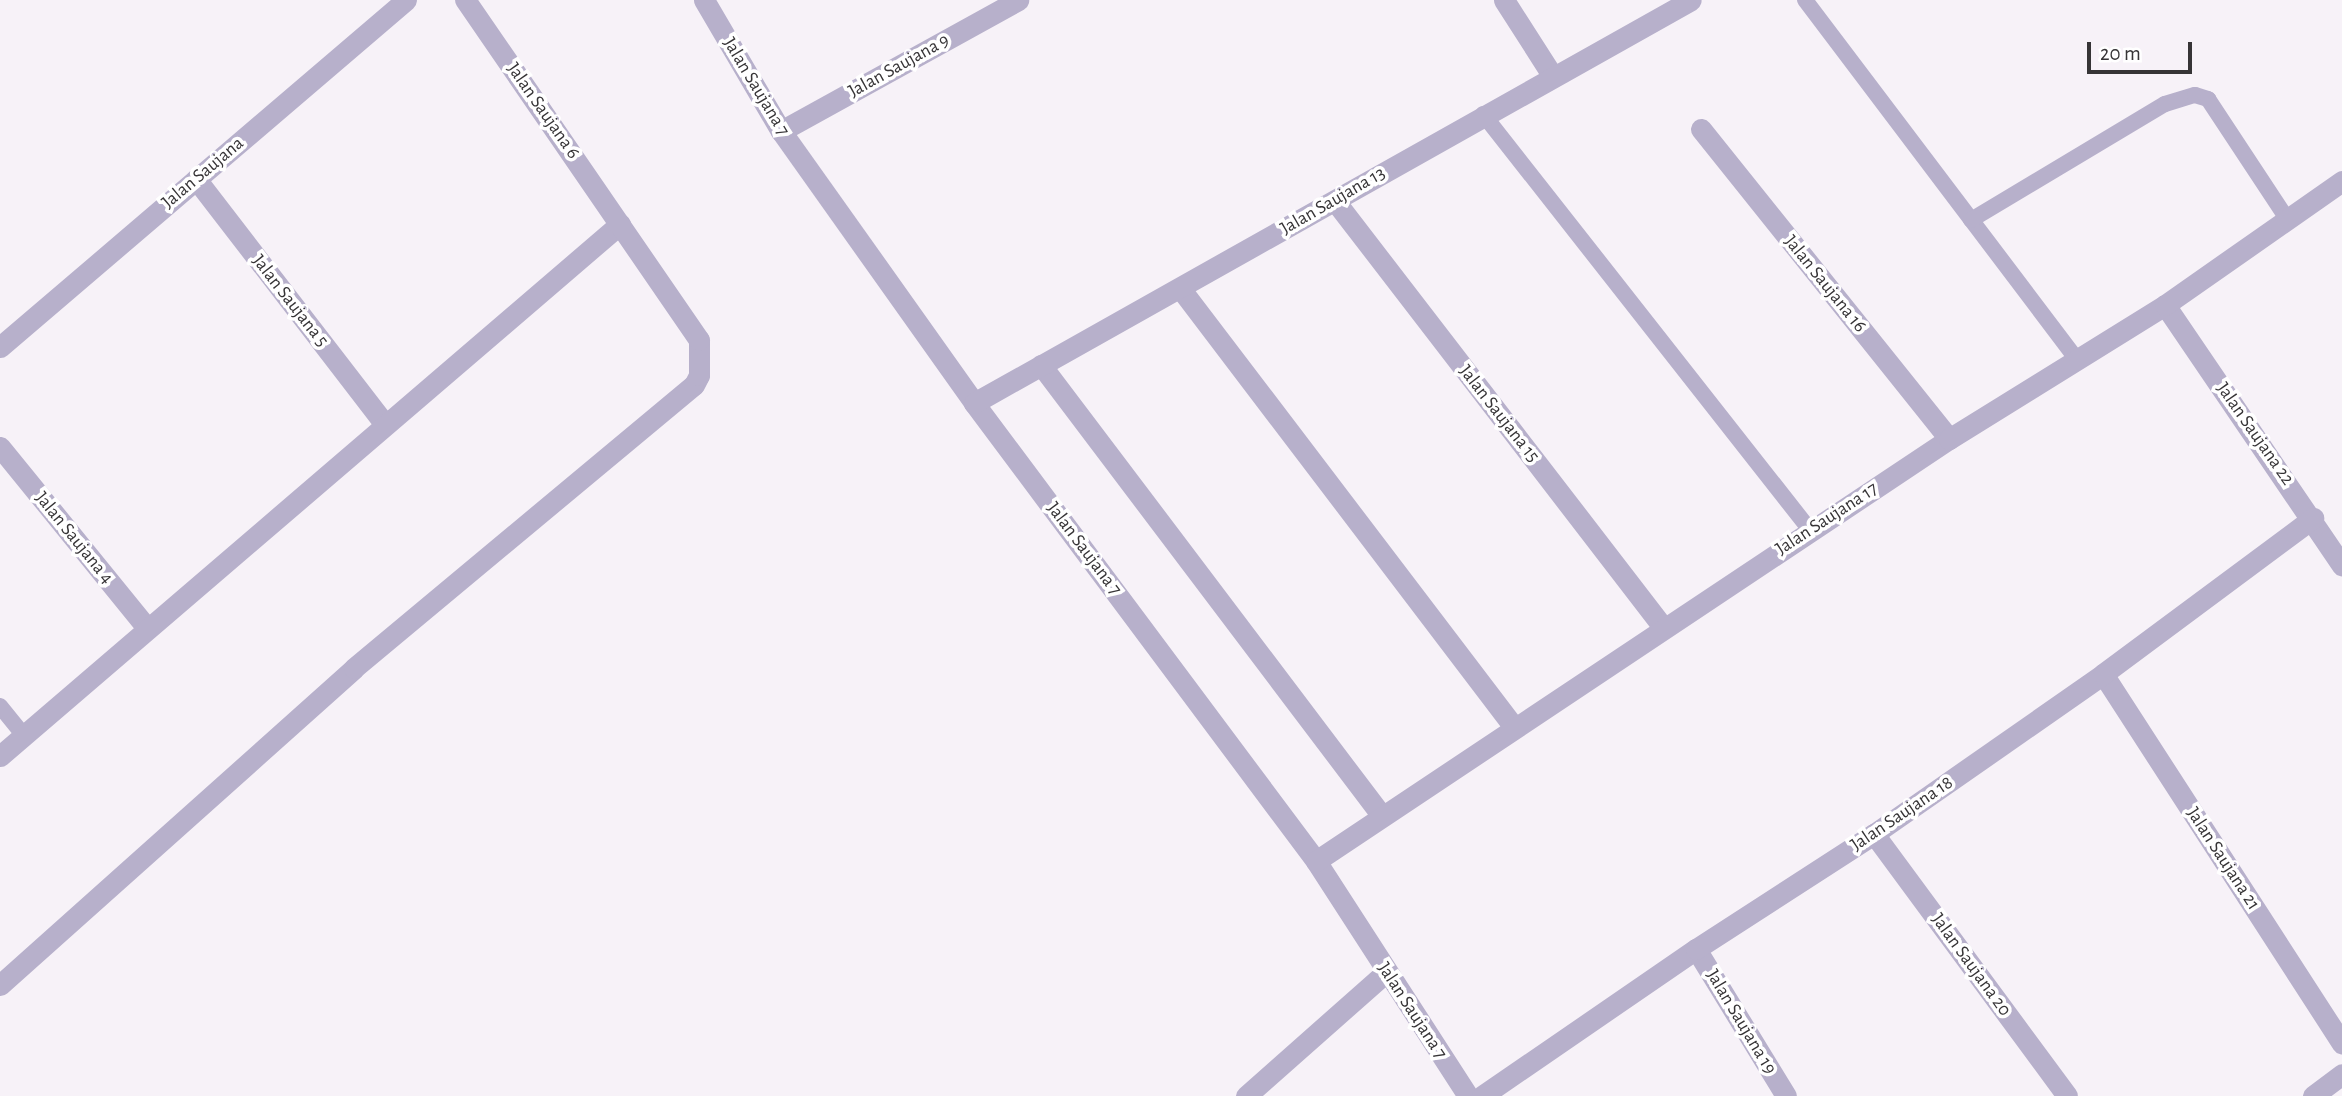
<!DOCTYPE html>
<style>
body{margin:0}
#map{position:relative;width:2342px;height:1096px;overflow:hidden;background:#f7f2f8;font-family:"Alegreya Sans",sans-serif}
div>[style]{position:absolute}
.service>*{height:16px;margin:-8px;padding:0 8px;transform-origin:8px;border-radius:8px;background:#b7b0cb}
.minor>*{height:21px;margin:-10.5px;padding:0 10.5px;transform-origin:10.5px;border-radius:10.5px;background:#b7b0cb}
span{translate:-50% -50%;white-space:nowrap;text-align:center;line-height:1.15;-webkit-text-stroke:7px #fff;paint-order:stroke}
.street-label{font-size:19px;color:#363436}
.scale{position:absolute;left:2087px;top:42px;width:105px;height:32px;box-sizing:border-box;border:4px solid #363436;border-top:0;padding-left:9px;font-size:21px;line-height:24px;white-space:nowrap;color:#363436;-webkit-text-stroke:5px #fff;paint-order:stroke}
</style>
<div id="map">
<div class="service">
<div style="left:1805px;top:0;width:453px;rotate:52.9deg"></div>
<div style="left:1483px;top:114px;width:529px;rotate:51.83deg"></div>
<div style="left:1971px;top:220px;width:226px;rotate:-30.9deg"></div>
<div style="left:2165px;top:104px;width:31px;rotate:-17deg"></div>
<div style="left:2195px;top:95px;width:14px;rotate:17deg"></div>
<div style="left:2208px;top:99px;width:144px;rotate:56.6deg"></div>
<div style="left:0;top:706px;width:38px;rotate:51deg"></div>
</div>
<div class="minor">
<div style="left:704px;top:0;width:152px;rotate:59.6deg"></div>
<div style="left:781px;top:131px;width:334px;rotate:54.6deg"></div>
<div style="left:974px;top:403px;width:572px;rotate:53.25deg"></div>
<div style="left:1316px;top:861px;width:280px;rotate:57.1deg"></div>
<div style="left:1504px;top:0;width:89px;rotate:57.4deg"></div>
<div style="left:1701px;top:129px;width:397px;rotate:51.3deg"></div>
<div style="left:781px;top:131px;width:271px;rotate:-28.9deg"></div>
<div style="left:196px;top:179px;width:308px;rotate:52.4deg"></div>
<div style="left:1335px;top:201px;width:538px;rotate:52.41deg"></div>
<div style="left:1180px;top:288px;width:552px;rotate:52.74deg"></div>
<div style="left:2165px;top:305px;width:315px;rotate:55.8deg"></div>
<div style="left:0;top:347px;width:534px;rotate:-40.52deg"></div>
<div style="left:1041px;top:365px;width:565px;rotate:52.91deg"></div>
<div style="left:974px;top:403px;width:822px;rotate:-29.34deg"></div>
<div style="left:0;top:447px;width:233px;rotate:50.9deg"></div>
<div style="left:2103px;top:674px;width:440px;rotate:57.1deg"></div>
<div style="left:0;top:756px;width:817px;rotate:-40.63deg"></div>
<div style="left:1874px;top:834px;width:325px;rotate:53.6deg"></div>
<div style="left:1316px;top:861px;width:761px;rotate:-33.69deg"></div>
<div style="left:1949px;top:439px;width:254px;rotate:-31.8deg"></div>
<div style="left:2165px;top:305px;width:216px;rotate:-35deg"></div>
<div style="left:1696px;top:949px;width:172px;rotate:58.5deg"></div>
<div style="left:0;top:985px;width:475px;rotate:-41.8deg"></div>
<div style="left:354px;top:668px;width:442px;rotate:-39.8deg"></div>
<div style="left:694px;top:385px;width:11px;rotate:-63deg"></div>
<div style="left:699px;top:375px;width:35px;rotate:-90deg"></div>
<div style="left:699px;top:340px;width:413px;rotate:-124.5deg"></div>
<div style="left:1246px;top:1096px;width:187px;rotate:-41.5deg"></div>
<div style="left:1482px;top:1096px;width:260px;rotate:-34.5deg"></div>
<div style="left:1696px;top:949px;width:212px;rotate:-32.9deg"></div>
<div style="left:1874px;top:834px;width:279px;rotate:-34.9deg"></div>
<div style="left:2103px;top:674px;width:262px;rotate:-36.6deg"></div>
<div style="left:2313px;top:1096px;width:36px;rotate:-37deg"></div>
</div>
<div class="street-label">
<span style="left:899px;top:66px;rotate:-29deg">Jalan Saujana 9</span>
<span style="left:756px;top:87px;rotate:59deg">Jalan Saujana 7</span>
<span style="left:543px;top:111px;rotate:55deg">Jalan Saujana 6</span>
<span style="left:203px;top:173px;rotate:-40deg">Jalan Saujana</span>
<span style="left:1333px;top:201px;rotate:-30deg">Jalan Saujana 13</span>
<span style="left:1825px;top:284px;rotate:51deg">Jalan Saujana 16</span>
<span style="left:290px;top:301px;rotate:52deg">Jalan Saujana 5</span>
<span style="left:1499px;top:414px;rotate:52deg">Jalan Saujana 15</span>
<span style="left:2255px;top:434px;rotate:55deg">Jalan Saujana 22</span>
<span style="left:1827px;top:519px;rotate:-33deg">Jalan Saujana 17</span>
<span style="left:74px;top:538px;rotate:51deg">Jalan Saujana 4</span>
<span style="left:1084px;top:549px;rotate:53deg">Jalan Saujana 7</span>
<span style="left:1902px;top:814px;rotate:-34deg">Jalan Saujana 18</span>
<span style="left:2223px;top:859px;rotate:57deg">Jalan Saujana 21</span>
<span style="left:1971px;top:965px;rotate:54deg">Jalan Saujana 20</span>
<span style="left:1412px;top:1011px;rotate:57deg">Jalan Saujana 7</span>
<span style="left:1741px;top:1022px;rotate:59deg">Jalan Saujana 19</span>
</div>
<div class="scale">20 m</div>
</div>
